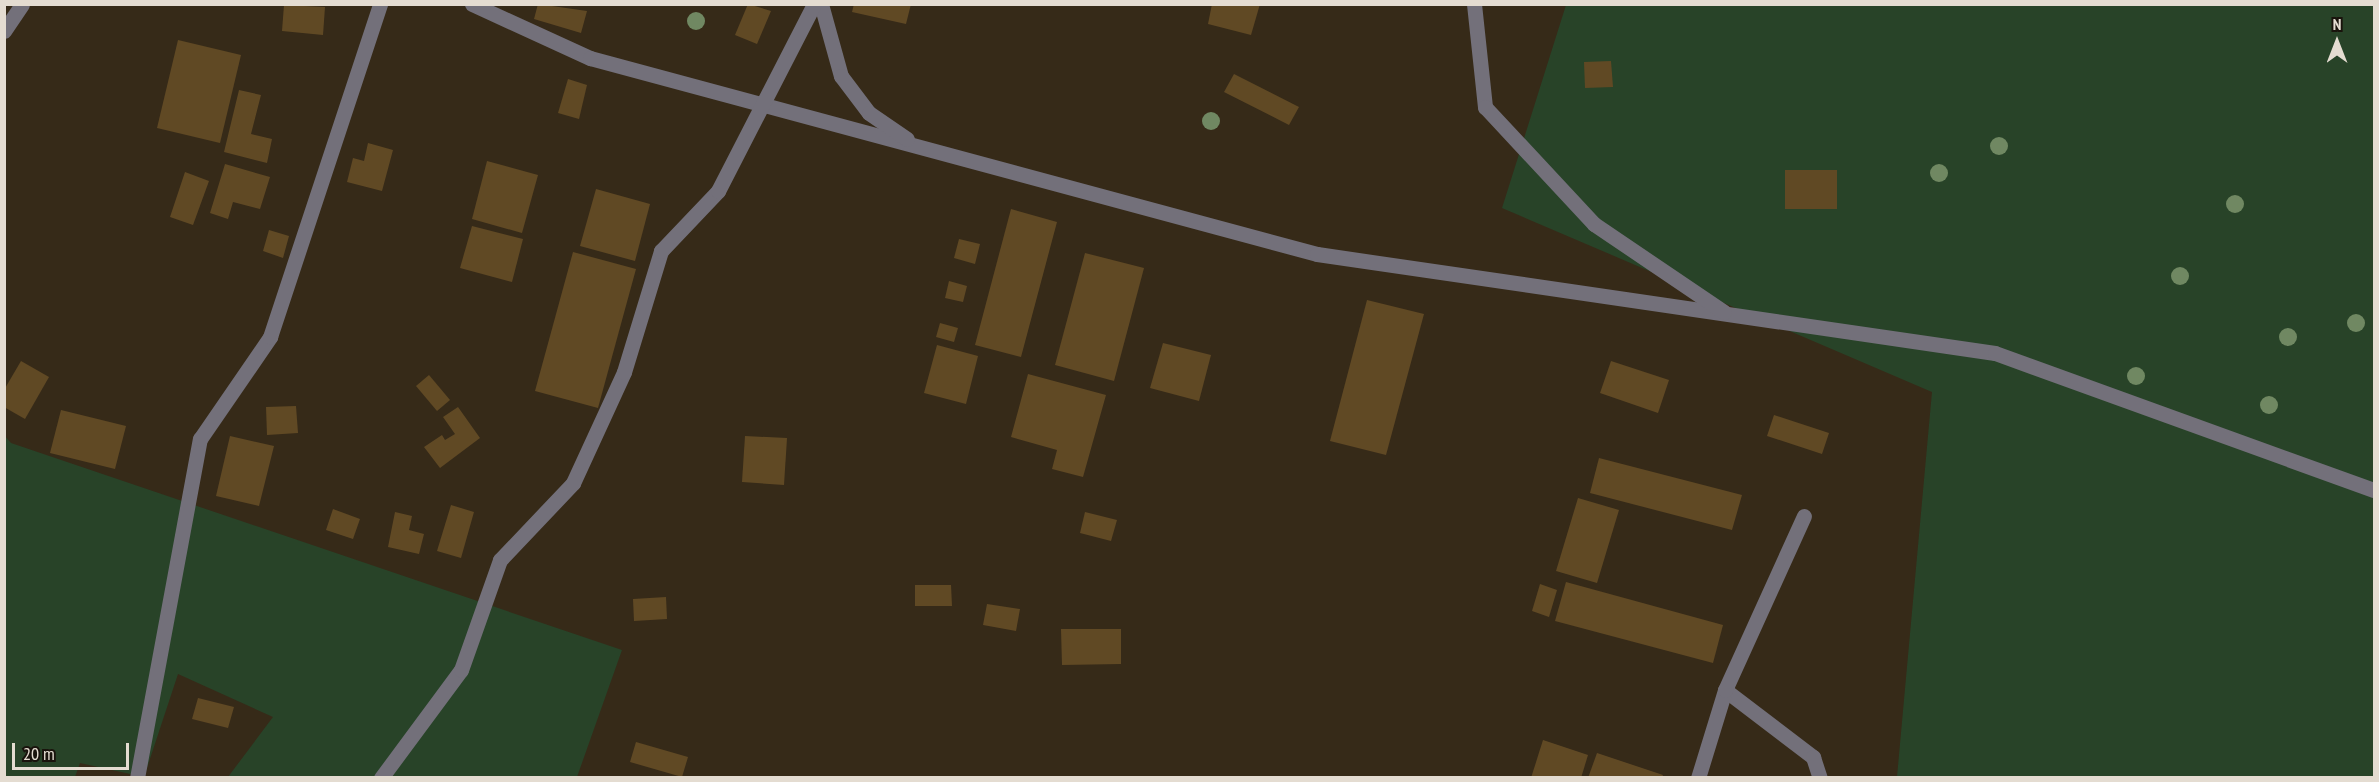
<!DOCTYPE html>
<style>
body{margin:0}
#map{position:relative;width:2379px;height:782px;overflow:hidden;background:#362a18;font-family:"PT Sans Narrow",sans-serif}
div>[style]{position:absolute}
.green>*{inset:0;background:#284328}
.building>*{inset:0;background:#604924}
.minor>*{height:15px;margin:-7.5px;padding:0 7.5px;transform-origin:7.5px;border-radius:7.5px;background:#73707a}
.trees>*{width:18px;height:18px;margin:-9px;border-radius:50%;background:#708862}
span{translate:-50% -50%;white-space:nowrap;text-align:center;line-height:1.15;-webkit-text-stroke:4.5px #19130c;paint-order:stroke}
.frame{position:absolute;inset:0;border:6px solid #e4dcd1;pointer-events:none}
.north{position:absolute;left:2307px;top:12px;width:60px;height:60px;-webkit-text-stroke:4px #19130c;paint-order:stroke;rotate:0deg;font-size:16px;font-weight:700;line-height:24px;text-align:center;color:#e4dcd1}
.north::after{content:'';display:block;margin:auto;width:21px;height:27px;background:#e4dcd1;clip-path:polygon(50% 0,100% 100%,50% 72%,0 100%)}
.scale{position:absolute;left:12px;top:743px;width:117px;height:27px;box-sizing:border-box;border:3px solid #e4dcd1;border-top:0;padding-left:8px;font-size:18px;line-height:21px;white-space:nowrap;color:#e4dcd1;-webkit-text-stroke:4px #19130c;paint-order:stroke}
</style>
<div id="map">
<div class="green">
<div style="clip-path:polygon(1566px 5px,2374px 5px,2374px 777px,1897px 777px,1932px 392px,1502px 208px)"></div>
<div style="clip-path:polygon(4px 435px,11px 443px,622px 650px,577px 777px,228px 777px,273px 717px,178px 674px,144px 777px,80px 763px,75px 777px,5px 777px)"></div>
</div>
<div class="building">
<div style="clip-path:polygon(538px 4px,587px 11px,581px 33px,534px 19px)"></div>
<div style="clip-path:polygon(748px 4px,771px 11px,757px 44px,735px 35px)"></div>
<div style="clip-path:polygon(854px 4px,911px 4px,906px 24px,852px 12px)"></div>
<div style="clip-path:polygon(1212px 4px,1260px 4px,1251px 35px,1208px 24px)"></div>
<div style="clip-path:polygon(284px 5px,325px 7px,323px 35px,282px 31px)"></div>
<div style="clip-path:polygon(178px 40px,241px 55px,220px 143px,157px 128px)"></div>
<div style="clip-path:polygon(1611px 61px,1613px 87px,1585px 88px,1584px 62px)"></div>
<div style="clip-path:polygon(1234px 74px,1299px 107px,1289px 125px,1224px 92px)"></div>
<div style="clip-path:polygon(568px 79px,587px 85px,579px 119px,558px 113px)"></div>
<div style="clip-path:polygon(239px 90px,261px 95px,251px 134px,272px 139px,267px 163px,224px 152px)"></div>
<div style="clip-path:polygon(368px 143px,393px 150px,382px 191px,347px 182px,353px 158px,364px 161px)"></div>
<div style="clip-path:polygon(487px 161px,538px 175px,522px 233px,472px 219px)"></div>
<div style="clip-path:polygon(225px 164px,270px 177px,260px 209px,233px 202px,228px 219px,210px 213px)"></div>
<div style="clip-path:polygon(1785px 170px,1837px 170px,1837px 209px,1785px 209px)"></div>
<div style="clip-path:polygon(185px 172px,209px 181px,193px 225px,170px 217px)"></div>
<div style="clip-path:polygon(596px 189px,650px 204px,635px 261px,580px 246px)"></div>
<div style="clip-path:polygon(1011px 209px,1057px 222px,1021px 357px,975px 345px)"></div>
<div style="clip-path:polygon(472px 226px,523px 239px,512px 282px,460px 268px)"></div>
<div style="clip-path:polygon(269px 230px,289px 236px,283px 258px,263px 251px)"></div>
<div style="clip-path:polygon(959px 239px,980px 244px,975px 264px,954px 258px)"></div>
<div style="clip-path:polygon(573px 252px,636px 269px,598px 408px,535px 391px)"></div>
<div style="clip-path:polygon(1085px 253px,1144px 268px,1114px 381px,1055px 365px)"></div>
<div style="clip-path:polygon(949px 281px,967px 286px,963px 302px,945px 298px)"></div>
<div style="clip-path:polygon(1367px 300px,1424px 314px,1386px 455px,1330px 441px)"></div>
<div style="clip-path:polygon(940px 323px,958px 328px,954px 342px,936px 337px)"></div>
<div style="clip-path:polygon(1163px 343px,1211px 355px,1199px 401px,1150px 388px)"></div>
<div style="clip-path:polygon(937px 345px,978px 356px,966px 404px,924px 393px)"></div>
<div style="clip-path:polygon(21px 361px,49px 377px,25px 419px,4px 407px,4px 390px)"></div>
<div style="clip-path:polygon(1611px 361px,1669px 380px,1658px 413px,1600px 393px)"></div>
<div style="clip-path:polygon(1028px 374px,1106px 395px,1083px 477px,1052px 469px,1057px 450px,1011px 437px)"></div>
<div style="clip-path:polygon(429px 375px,450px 400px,437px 411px,416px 386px)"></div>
<div style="clip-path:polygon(296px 406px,298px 433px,267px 435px,266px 407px)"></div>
<div style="clip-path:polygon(458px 407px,480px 438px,440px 468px,424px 447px,442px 435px,445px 440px,455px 434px,443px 417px)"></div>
<div style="clip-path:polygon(61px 410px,126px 426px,115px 469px,50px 453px)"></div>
<div style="clip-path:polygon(1774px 415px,1829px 433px,1822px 454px,1767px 436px)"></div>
<div style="clip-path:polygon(230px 436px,274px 446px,259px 506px,216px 496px)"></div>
<div style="clip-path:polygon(745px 436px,787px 438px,784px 485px,742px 482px)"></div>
<div style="clip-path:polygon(1599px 458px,1742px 495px,1732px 530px,1590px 493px)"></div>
<div style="clip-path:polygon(1578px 498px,1619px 510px,1597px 583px,1556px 571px)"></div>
<div style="clip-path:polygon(451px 505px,474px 512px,461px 558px,437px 551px)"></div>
<div style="clip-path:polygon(333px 509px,360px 519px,353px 539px,326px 530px)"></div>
<div style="clip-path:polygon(395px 512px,412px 516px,409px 530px,424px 534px,419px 554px,388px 547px)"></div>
<div style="clip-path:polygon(1085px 512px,1117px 520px,1111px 541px,1080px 533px)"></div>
<div style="clip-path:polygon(1566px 582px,1723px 625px,1713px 663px,1555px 621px)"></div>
<div style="clip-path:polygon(1540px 584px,1557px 590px,1549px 617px,1532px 611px)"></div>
<div style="clip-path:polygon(915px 585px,951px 585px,952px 606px,915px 606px)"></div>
<div style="clip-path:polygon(666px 597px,667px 619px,634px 621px,633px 599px)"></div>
<div style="clip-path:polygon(987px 604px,1020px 609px,1016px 631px,983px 625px)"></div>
<div style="clip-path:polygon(1061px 629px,1121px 629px,1121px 664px,1062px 665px)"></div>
<div style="clip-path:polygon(198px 698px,234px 707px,228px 728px,192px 719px)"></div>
<div style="clip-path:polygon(1543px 740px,1588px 755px,1581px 778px,1531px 778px)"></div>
<div style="clip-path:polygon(636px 742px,688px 757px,682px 777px,630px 762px)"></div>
<div style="clip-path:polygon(1597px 753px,1663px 775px,1662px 778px,1588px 778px)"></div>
</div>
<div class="minor">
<div style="left:472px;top:4px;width:130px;rotate:24.6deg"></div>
<div style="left:590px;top:58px;width:753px;rotate:15.09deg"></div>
<div style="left:1317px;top:254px;width:685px;rotate:8.31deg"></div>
<div style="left:1995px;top:353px;width:403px;rotate:19.9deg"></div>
<div style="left:821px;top:4px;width:75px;rotate:74.5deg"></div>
<div style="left:841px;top:76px;width:46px;rotate:52.9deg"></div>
<div style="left:869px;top:113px;width:46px;rotate:34.4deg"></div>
<div style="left:1474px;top:4px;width:104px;rotate:83.9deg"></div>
<div style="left:1485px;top:107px;width:160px;rotate:47deg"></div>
<div style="left:1594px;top:224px;width:157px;rotate:34.1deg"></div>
<div style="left:4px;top:31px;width:32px;rotate:-56deg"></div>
<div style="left:1725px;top:690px;width:111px;rotate:37.3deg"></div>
<div style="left:1813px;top:757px;width:22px;rotate:72deg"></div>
<div style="left:137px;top:778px;width:345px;rotate:-79.5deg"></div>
<div style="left:200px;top:439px;width:124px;rotate:-55.5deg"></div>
<div style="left:270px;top:337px;width:351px;rotate:-71.7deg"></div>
<div style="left:381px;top:778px;width:134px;rotate:-53.5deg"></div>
<div style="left:461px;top:670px;width:117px;rotate:-70.5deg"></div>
<div style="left:500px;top:560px;width:106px;rotate:-46.5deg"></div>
<div style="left:573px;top:483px;width:122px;rotate:-65.3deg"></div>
<div style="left:624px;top:372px;width:127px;rotate:-73deg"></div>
<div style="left:661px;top:251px;width:83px;rotate:-46.5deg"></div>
<div style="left:718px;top:191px;width:210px;rotate:-62.8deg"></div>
<div style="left:1698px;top:778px;width:92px;rotate:-72.9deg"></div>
<div style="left:1725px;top:690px;width:191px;rotate:-65.6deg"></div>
</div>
<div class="trees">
<div style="left:696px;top:21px"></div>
<div style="left:1211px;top:121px"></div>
<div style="left:1999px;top:146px"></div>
<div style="left:1939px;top:173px"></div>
<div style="left:2235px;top:204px"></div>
<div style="left:2180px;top:276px"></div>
<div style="left:2356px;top:323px"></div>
<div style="left:2288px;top:337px"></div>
<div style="left:2136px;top:376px"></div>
<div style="left:2269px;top:405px"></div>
</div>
<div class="frame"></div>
<div class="north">N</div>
<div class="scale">20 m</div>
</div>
